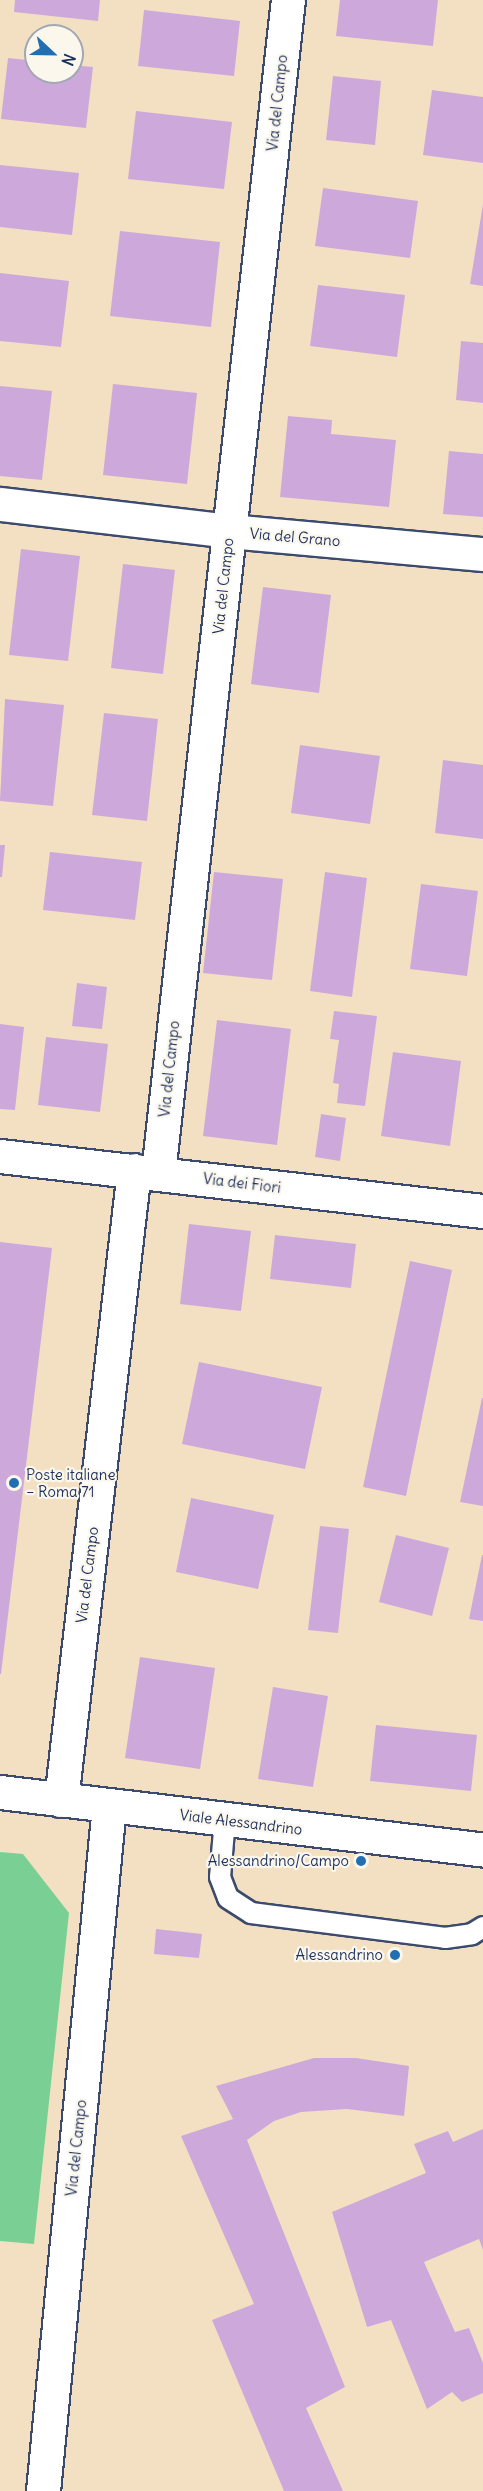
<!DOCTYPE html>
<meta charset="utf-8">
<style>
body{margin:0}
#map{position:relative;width:483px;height:2491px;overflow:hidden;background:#f3e0c2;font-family:Delius,sans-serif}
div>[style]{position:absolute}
.green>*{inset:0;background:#7ad094}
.building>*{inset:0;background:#cda9db}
.roads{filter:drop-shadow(2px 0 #3b4a6d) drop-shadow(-2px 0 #3b4a6d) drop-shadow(0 2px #3b4a6d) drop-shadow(0 -2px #3b4a6d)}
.lane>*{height:20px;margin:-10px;padding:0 10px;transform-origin:10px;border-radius:10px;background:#fff}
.street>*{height:33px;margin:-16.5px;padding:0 16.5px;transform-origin:16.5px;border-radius:16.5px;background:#fff}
.secondary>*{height:33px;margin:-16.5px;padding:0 16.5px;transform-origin:16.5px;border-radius:16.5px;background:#fff}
.dots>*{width:16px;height:16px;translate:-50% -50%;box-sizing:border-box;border:3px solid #fbf7ec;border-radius:50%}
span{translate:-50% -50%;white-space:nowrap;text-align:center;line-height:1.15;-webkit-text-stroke:4.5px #fbf7ec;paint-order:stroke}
.street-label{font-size:15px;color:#1b2f5e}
.poi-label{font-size:15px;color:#1b2f5e}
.left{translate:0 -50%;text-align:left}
.right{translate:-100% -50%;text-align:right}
.north{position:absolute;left:24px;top:24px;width:60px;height:60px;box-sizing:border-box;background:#fbf7ec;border:2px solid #a1a7b3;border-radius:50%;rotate:112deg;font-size:16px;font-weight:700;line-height:24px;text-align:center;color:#1b2f5e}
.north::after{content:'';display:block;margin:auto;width:21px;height:27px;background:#1f6fb2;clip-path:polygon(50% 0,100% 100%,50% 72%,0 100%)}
</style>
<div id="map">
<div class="green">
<div style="clip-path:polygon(0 1852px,23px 1854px,69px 1913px,34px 2244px,0 2241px)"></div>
</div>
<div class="building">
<div style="clip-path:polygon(15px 0,100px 0,98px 21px,14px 12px)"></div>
<div style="clip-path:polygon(340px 0,438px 0,433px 46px,336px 36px)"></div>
<div style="clip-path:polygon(144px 10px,240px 21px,234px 76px,138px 66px)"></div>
<div style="clip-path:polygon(8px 58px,36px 61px,36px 72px,72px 72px,72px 65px,93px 67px,86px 128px,1px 119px)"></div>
<div style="clip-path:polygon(333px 76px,381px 81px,375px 145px,326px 140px)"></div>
<div style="clip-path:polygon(432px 90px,483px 97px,483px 163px,423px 155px)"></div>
<div style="clip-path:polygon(136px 111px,232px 122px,224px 189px,128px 179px)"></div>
<div style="clip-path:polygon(0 165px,79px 173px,72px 235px,0 227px)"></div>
<div style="clip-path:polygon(323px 188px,418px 201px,410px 258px,315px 246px)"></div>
<div style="clip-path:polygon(483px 204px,483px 286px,470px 284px)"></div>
<div style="clip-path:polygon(120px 231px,220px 242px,211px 327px,110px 316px)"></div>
<div style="clip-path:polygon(0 273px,69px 281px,61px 347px,0 341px)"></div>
<div style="clip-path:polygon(318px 285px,405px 295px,397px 357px,310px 346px)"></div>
<div style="clip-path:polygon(461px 341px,483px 343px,483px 403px,456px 400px)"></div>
<div style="clip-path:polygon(113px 384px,197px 393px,187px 484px,103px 475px)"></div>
<div style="clip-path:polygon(0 386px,52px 391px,42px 480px,0 476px)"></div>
<div style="clip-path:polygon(288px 416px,332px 420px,331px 434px,396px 440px,389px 507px,280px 497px)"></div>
<div style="clip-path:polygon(449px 451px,483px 454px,483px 517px,443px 514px)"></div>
<div style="clip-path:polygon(21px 549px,80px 556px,68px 661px,9px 655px)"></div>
<div style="clip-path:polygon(123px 564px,175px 570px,163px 674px,111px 668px)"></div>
<div style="clip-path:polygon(263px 587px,331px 595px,319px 693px,251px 684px)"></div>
<div style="clip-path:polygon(5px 699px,64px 705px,53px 806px,0 801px)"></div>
<div style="clip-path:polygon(104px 713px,158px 719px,147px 821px,92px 815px)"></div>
<div style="clip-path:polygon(300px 745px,380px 756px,370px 824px,291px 813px)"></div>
<div style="clip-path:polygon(443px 760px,483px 765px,483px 839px,435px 833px)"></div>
<div style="clip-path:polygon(0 845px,5px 845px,2px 877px,0 877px)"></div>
<div style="clip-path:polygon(50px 852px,142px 862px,135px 920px,43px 910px)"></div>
<div style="clip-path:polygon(214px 872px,283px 879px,272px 980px,203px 973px)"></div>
<div style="clip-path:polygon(325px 872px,367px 878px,352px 997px,310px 991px)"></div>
<div style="clip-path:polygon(421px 884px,478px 891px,467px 976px,410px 969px)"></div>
<div style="clip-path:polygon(77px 983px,107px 987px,102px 1029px,72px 1026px)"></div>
<div style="clip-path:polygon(334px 1011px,377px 1016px,365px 1106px,337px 1103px,339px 1084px,333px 1083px,339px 1040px,330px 1039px)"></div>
<div style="clip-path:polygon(217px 1020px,291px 1029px,277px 1145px,203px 1136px)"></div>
<div style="clip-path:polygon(0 1024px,24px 1027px,15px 1110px,0 1109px)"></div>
<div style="clip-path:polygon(46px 1037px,108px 1044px,100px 1112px,38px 1105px)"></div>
<div style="clip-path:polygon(393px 1052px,461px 1061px,450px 1146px,381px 1136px)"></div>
<div style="clip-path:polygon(321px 1114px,346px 1118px,340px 1161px,315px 1157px)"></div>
<div style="clip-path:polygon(189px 1224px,251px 1231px,241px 1311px,180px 1304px)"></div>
<div style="clip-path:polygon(275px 1235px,356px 1244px,351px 1288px,270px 1279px)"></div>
<div style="clip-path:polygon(0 1242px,52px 1248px,1px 1674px,0 1674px)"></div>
<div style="clip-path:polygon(410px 1261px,452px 1270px,406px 1496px,363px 1487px)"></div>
<div style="clip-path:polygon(199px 1362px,322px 1387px,305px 1469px,182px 1444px)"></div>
<div style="clip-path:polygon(482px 1398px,483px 1398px,483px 1506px,460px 1502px)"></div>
<div style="clip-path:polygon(191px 1498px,274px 1515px,258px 1589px,176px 1572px)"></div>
<div style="clip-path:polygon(320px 1526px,349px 1529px,338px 1633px,308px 1630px)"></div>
<div style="clip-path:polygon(396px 1535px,449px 1548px,432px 1616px,379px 1602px)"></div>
<div style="clip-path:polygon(482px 1555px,483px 1555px,483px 1621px,469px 1619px)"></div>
<div style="clip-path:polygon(140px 1657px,215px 1668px,200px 1769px,125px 1758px)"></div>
<div style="clip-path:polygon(273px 1687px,328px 1696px,313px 1787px,258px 1779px)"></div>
<div style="clip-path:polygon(376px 1725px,477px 1735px,471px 1791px,370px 1781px)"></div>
<div style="clip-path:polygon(156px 1929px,202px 1934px,199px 1958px,154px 1954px)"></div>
<div style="clip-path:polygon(314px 2058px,356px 2058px,409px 2066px,404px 2116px,347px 2109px,301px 2112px,274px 2121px,247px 2140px,345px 2387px,306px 2408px,343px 2491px,284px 2491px,212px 2320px,254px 2304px,181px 2136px,233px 2119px,216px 2086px)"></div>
<div style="clip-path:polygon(483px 2129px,483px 2250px,479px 2239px,424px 2262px,455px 2332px,469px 2328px,483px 2363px,483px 2393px,462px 2402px,452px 2392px,427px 2409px,391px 2320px,367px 2327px,332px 2212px,426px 2173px,414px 2144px,448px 2131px,453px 2142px)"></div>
</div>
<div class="roads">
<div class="lane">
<div style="left:225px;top:1819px;width:58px;rotate:94.9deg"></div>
<div style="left:220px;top:1877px;width:22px;rotate:69deg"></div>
<div style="left:228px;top:1898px;width:27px;rotate:33deg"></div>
<div style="left:251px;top:1913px;width:196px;rotate:7.3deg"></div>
<div style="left:445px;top:1938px;width:27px;rotate:-8deg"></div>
<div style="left:472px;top:1934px;width:13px;rotate:-32deg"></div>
</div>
<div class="street">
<div style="left:0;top:504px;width:231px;rotate:6.7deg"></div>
<div style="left:229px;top:531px;width:255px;rotate:5.2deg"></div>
<div style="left:0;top:1156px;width:486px;rotate:6.5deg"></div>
<div style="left:158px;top:1173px;width:1180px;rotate:-83.68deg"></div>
<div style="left:61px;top:1800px;width:634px;rotate:-83.39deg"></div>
<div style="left:43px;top:2491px;width:688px;rotate:-84.5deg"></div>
</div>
<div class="secondary">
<div style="left:0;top:1792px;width:486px;rotate:6.8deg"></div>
</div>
</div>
<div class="dots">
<div style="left:14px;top:1483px;background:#1f6fb2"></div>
<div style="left:361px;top:1861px;background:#1f6fb2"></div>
<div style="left:395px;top:1955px;background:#1f6fb2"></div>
</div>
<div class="street-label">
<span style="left:277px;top:103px;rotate:-84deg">Via del Campo</span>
<span style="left:295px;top:537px;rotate:5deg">Via del Grano</span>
<span style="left:223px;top:586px;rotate:-84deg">Via del Campo</span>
<span style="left:169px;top:1069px;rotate:-84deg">Via del Campo</span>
<span style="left:242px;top:1183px;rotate:7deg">Via dei Fiori</span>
<span style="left:87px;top:1575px;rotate:-83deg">Via del Campo</span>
<span style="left:241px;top:1822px;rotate:7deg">Viale Alessandrino</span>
<span style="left:76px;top:2148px;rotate:-84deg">Via del Campo</span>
</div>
<div class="poi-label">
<span class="left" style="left:26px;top:1483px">Poste italiane<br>– Roma 71</span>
<span class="right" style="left:349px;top:1861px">Alessandrino/Campo</span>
<span class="right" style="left:383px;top:1955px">Alessandrino</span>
</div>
<div class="north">N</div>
</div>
